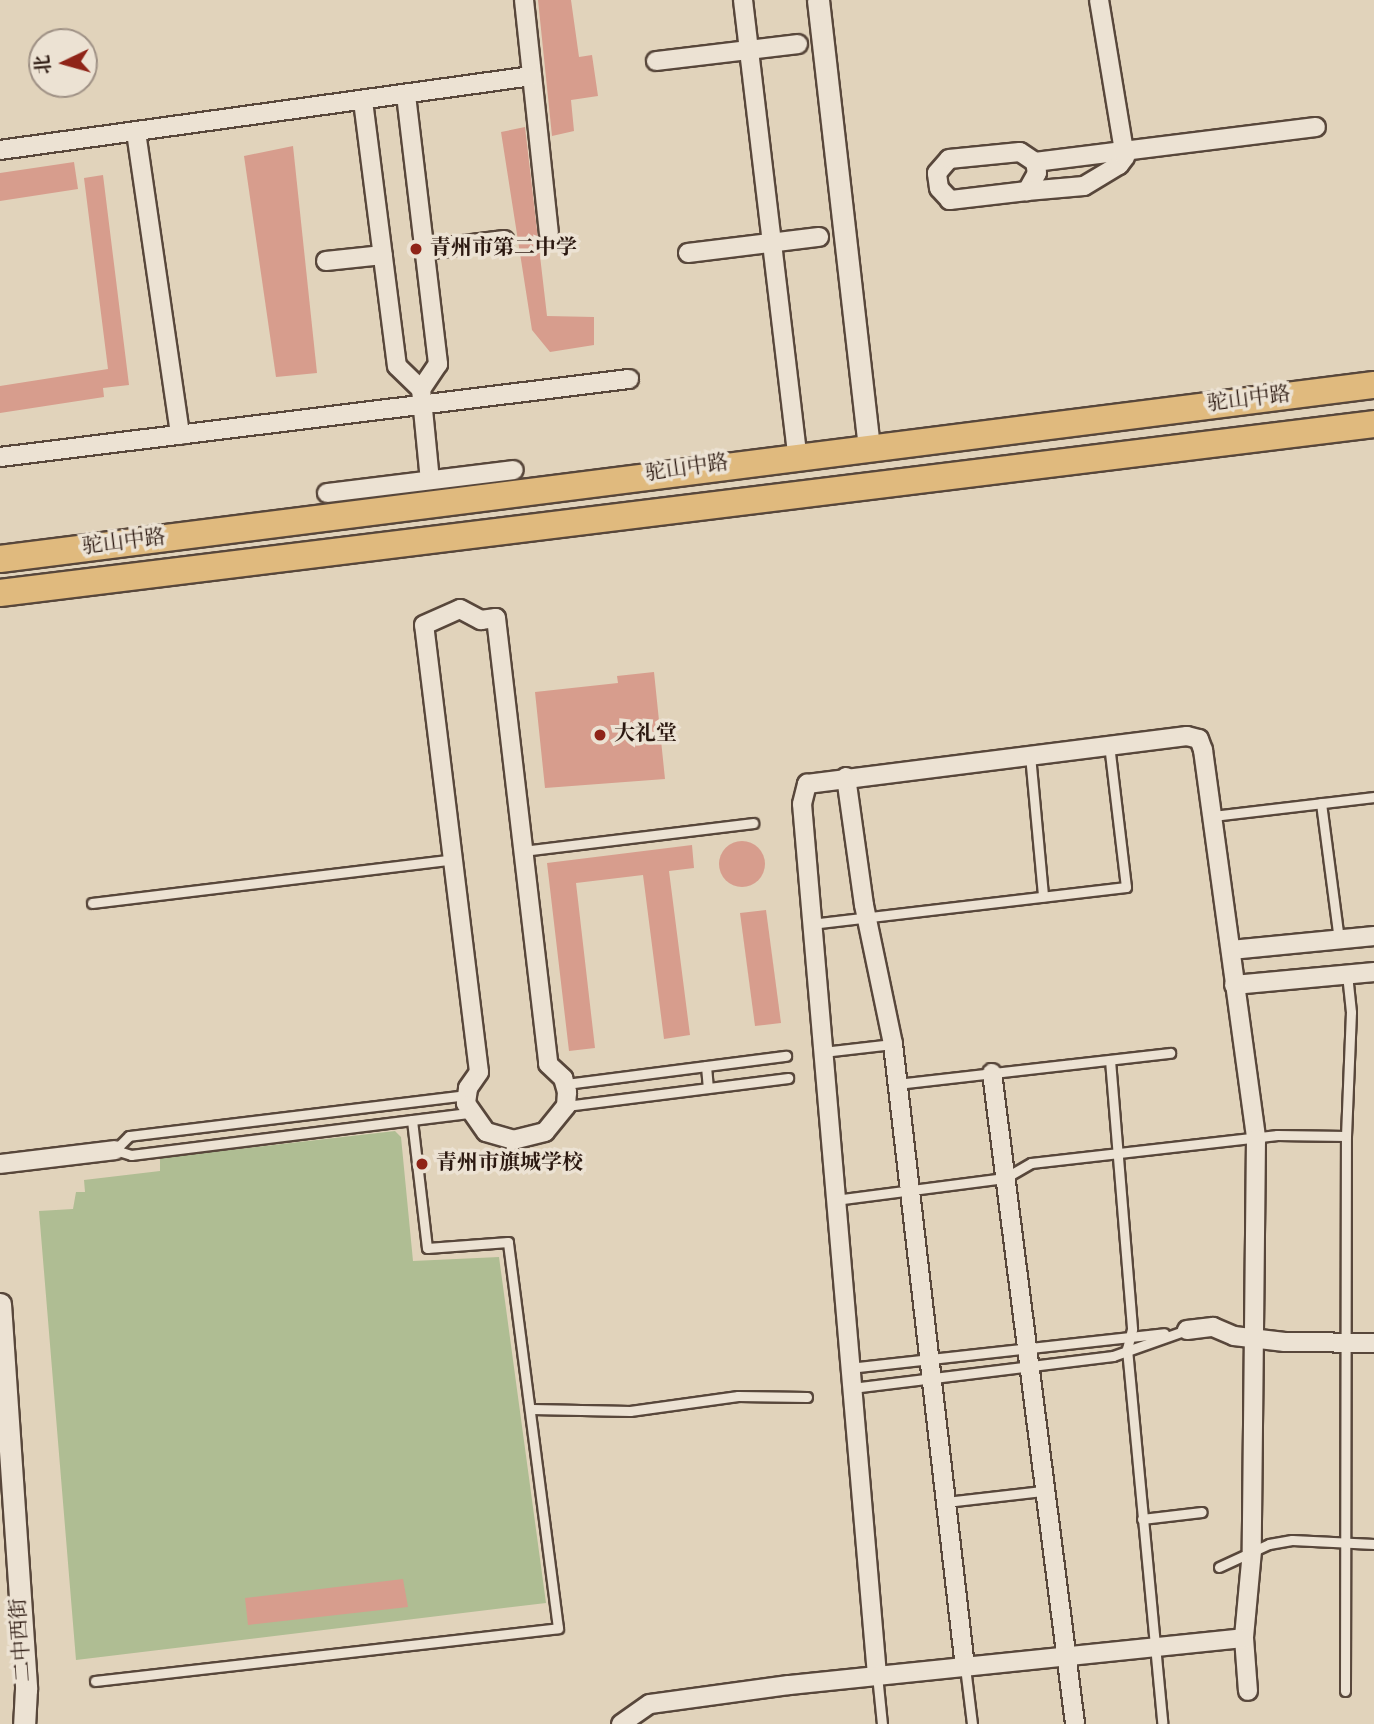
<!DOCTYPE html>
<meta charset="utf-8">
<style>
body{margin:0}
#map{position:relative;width:1374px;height:1724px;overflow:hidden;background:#e1d3bb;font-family:Vollkorn,"Noto Serif SC",serif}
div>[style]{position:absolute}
.green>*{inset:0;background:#afbd93}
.building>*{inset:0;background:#d79d8d}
.round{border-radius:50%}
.roads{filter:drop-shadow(2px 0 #58473b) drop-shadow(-2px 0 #58473b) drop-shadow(0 2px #58473b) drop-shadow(0 -2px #58473b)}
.service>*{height:9px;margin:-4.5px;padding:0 4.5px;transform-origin:4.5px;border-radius:4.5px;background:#ece2d3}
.minor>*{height:18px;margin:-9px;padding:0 9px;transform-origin:9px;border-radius:9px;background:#ece2d3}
.tertiary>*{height:21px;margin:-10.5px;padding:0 10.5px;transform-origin:10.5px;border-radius:10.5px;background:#ece2d3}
.primary>*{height:26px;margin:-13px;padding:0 13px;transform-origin:13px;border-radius:13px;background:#e0ba7e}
.dots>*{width:19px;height:19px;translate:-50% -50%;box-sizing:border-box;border:4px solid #ece2d3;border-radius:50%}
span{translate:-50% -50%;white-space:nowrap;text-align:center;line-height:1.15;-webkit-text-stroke:7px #ece2d3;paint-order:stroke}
.poi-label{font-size:21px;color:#2b1810;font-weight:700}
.left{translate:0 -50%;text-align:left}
.street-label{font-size:21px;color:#2b1810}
.north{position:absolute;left:28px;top:28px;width:70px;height:70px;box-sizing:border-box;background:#ece2d3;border:2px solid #9f9185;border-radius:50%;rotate:265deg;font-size:19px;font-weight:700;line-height:28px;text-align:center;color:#2b1810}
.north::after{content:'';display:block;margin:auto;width:24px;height:32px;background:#8f2418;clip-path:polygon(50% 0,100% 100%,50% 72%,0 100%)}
</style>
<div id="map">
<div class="green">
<div style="clip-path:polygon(395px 1131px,401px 1137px,413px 1261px,499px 1257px,546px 1603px,76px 1660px,39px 1211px,73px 1209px,76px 1192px,85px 1192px,84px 1180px,160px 1171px,160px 1158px)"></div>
</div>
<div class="building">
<div style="clip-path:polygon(538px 0,571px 0,579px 57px,592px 55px,598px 96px,571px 100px,574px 131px,552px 136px)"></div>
<div style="clip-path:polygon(525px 127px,547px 316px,594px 317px,594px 345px,550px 352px,532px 330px,501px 132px)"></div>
<div style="clip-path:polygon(293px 146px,317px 373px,276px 377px,244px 156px)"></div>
<div style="clip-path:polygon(74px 162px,78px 189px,0 201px,0 173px)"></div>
<div style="clip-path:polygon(103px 175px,129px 385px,103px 388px,104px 397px,0 413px,0 386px,108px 369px,84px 178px)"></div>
<div style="clip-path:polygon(654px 672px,665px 779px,545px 788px,535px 692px,618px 683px,617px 676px)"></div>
<div class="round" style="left:719px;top:841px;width:46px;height:46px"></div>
<div style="clip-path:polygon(692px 845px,694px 868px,669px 871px,690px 1035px,664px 1039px,643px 875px,576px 883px,595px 1048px,569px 1051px,547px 863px)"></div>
<div style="clip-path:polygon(766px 910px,781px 1023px,755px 1026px,740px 913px)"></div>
<div style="clip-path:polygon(403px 1579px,408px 1607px,248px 1625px,245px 1598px)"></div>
</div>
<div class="roads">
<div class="service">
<div style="left:1030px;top:755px;width:142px;rotate:84.7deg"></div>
<div style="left:1321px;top:803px;width:137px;rotate:82.5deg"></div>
<div style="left:1213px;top:816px;width:162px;rotate:-6.7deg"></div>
<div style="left:523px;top:851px;width:232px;rotate:-6.9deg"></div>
<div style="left:92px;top:903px;width:364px;rotate:-6.9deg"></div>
<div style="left:811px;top:924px;width:317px;rotate:-6.7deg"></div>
<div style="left:1126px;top:887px;width:143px;rotate:-96.8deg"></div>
<div style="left:823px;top:1052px;width:70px;rotate:-6.5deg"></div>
<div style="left:1110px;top:1060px;width:270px;rotate:85.3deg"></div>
<div style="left:1132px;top:1329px;width:21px;rotate:104deg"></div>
<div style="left:1127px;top:1349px;width:375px;rotate:84.6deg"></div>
<div style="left:706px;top:1066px;width:22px;rotate:85deg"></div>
<div style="left:566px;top:1084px;width:222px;rotate:-7.3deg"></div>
<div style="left:897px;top:1084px;width:275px;rotate:-6.5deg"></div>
<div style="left:467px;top:1095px;width:340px;rotate:173.1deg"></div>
<div style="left:129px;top:1136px;width:20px;rotate:135deg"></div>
<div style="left:115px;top:1150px;width:17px;rotate:17deg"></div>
<div style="left:131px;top:1155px;width:342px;rotate:-7.1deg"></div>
<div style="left:566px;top:1106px;width:224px;rotate:-7.2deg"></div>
<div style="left:835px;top:1200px;width:171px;rotate:-7.4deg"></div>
<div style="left:1005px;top:1178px;width:30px;rotate:-30deg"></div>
<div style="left:1031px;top:1163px;width:248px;rotate:-6.5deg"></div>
<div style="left:1277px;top:1135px;width:69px;rotate:0.8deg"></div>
<div style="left:849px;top:1368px;width:317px;rotate:-6.3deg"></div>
<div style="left:852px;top:1388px;width:263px;rotate:-7deg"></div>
<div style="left:1113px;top:1356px;width:78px;rotate:-19.4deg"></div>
<div style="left:532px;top:1409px;width:98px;rotate:1.2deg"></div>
<div style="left:630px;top:1411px;width:109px;rotate:-7.9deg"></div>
<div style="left:738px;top:1396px;width:69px;rotate:0.8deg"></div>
<div style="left:946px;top:1502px;width:97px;rotate:-6.5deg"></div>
<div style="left:1142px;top:1519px;width:60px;rotate:-6.7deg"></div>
<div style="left:1219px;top:1567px;width:55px;rotate:-24.7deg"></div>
<div style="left:1269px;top:1544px;width:23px;rotate:-10deg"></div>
<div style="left:1292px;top:1540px;width:82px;rotate:2.8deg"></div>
<div style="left:965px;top:1667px;width:57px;rotate:83deg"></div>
<div style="left:877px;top:1675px;width:49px;rotate:84.2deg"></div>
<div style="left:95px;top:1681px;width:466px;rotate:-6.5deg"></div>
<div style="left:558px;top:1628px;width:389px;rotate:-97.4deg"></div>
<div style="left:508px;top:1242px;width:81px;rotate:175.8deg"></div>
<div style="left:427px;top:1248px;width:129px;rotate:-96.7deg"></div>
<div style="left:1345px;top:1691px;width:555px;rotate:-89.9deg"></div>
<div style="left:1346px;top:1136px;width:124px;rotate:-87.7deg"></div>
<div style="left:1351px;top:1012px;width:37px;rotate:-96deg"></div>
</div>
<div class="minor">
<div style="left:524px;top:0;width:234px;rotate:83.9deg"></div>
<div style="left:743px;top:0;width:458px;rotate:83.2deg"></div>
<div style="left:656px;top:61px;width:143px;rotate:-6.8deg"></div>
<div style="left:406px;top:95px;width:271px;rotate:83.2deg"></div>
<div style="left:438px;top:364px;width:30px;rotate:124deg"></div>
<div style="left:363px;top:101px;width:267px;rotate:82.7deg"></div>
<div style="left:397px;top:366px;width:33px;rotate:44deg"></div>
<div style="left:421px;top:389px;width:91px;rotate:84.4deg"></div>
<div style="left:136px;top:132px;width:306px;rotate:81.7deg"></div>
<div style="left:0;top:150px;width:537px;rotate:-7.92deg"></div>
<div style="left:1020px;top:152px;width:18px;rotate:34deg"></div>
<div style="left:1035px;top:162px;width:11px;rotate:80deg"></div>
<div style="left:1037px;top:173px;width:21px;rotate:119deg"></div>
<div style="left:1027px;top:191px;width:78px;rotate:173.3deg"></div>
<div style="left:950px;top:200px;width:16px;rotate:-133deg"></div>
<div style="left:939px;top:188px;width:15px;rotate:-98deg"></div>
<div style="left:937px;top:173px;width:18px;rotate:-49deg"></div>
<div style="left:949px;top:159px;width:71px;rotate:-5.6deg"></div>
<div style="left:1035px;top:162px;width:283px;rotate:-7.1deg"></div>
<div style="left:1027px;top:191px;width:57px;rotate:-5deg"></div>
<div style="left:1084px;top:186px;width:41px;rotate:-31deg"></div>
<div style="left:1119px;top:165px;width:10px;rotate:-53deg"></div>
<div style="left:1125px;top:157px;width:159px;rotate:-99.4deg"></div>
<div style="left:424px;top:250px;width:81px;rotate:-7.1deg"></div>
<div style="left:688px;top:253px;width:132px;rotate:-7deg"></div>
<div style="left:326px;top:261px;width:57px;rotate:-6deg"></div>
<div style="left:0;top:457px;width:634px;rotate:-7.07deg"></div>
<div style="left:327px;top:493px;width:188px;rotate:-7deg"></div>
<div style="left:460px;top:609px;width:24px;rotate:28deg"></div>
<div style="left:481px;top:620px;width:15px;rotate:-8deg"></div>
<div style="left:496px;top:618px;width:449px;rotate:83.3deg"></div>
<div style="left:548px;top:1064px;width:21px;rotate:43deg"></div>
<div style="left:563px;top:1078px;width:15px;rotate:74deg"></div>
<div style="left:567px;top:1092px;width:14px;rotate:94deg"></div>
<div style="left:566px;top:1106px;width:33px;rotate:129deg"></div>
<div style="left:545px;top:1132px;width:32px;rotate:166deg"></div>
<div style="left:514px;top:1140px;width:29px;rotate:-164deg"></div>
<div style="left:486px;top:1132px;width:35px;rotate:-125deg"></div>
<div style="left:466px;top:1103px;width:15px;rotate:-82deg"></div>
<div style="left:468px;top:1088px;width:19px;rotate:-55deg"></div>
<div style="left:479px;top:1072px;width:450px;rotate:-97deg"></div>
<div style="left:424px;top:625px;width:39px;rotate:-24deg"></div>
<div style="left:846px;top:777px;width:129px;rotate:82deg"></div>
<div style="left:864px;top:905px;width:142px;rotate:78.2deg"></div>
<div style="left:893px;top:1044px;width:627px;rotate:83.41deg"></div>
<div style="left:1231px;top:950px;width:144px;rotate:-5.6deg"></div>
<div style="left:1234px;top:985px;width:141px;rotate:-5.3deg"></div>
<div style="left:992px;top:1073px;width:656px;rotate:82.73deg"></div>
<div style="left:0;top:1164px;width:116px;rotate:-6.9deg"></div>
<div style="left:1187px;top:1330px;width:26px;rotate:-7deg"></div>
<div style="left:1213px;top:1327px;width:23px;rotate:23deg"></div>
<div style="left:1234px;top:1336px;width:51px;rotate:6.7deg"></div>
<div style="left:1285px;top:1342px;width:89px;rotate:0.6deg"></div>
<div style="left:877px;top:1675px;width:874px;rotate:-94.92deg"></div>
<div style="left:802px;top:804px;width:21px;rotate:-76deg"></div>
<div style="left:807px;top:784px;width:383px;rotate:-7.2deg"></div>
<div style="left:1187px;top:736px;width:12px;rotate:14deg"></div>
<div style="left:1199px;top:739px;width:12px;rotate:70deg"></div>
<div style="left:1203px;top:750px;width:393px;rotate:82.2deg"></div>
<div style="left:1256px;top:1139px;width:412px;rotate:90.6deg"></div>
<div style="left:1252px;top:1551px;width:87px;rotate:95.3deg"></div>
<div style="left:1244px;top:1638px;width:53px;rotate:85.7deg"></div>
<div style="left:621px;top:1724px;width:35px;rotate:-35deg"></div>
<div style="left:650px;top:1704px;width:140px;rotate:-7.8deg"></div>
<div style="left:789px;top:1685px;width:457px;rotate:-5.9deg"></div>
</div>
<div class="tertiary">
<div style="left:818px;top:0;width:449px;rotate:83.5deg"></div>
<div style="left:0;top:1304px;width:386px;rotate:86.1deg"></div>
<div style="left:26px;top:1689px;width:35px;rotate:93deg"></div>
</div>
<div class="primary">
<div style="left:0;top:559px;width:1385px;rotate:-7.22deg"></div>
<div style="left:0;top:593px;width:1384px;rotate:-7.01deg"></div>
</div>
</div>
<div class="dots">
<div style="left:416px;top:249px;background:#8f2418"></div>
<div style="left:600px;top:735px;background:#8f2418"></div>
<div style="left:422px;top:1164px;background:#8f2418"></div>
</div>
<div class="poi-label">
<span class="left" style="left:430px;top:249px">青州市第二中学</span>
<span class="left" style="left:614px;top:735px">大礼堂</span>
<span class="left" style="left:436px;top:1164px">青州市旗城学校</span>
</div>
<div class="street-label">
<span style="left:1249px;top:400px;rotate:-7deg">驼山中路</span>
<span style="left:687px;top:469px;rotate:-8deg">驼山中路</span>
<span style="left:124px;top:543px;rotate:-7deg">驼山中路</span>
<span style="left:22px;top:1640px;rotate:-94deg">二中西街</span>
</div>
<div class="north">北</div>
</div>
